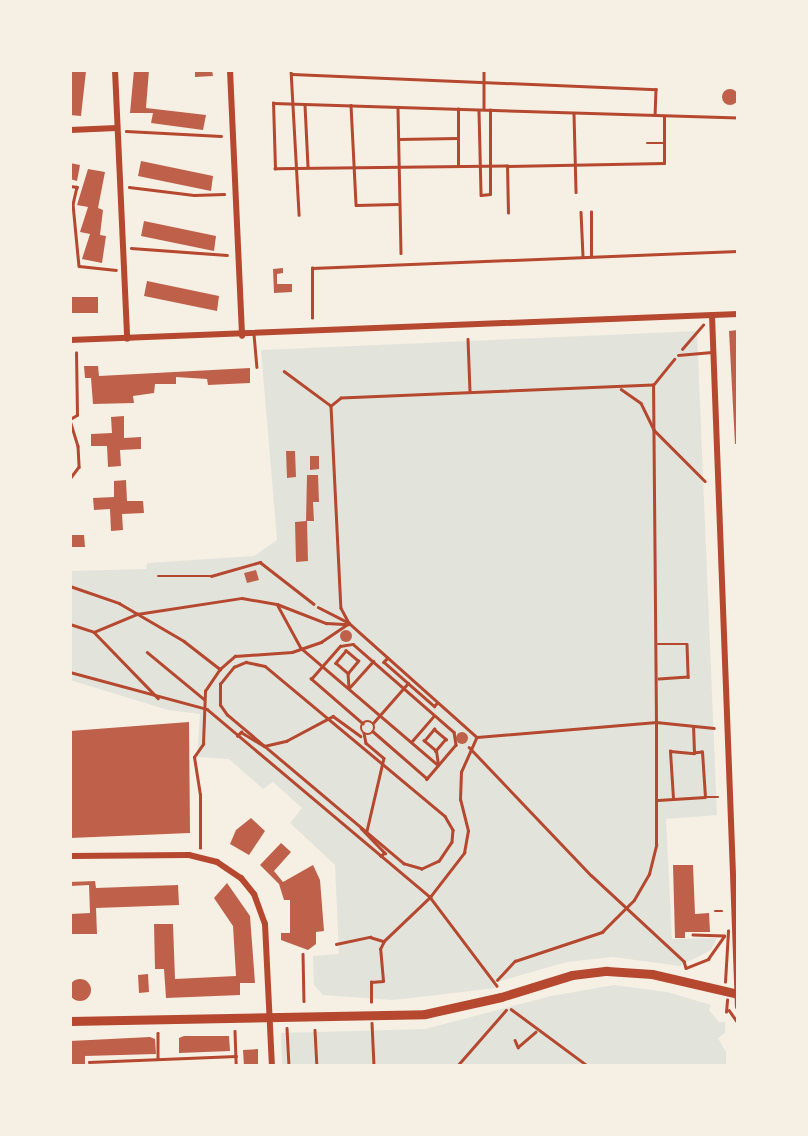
<!DOCTYPE html>
<style>
body{margin:0}
#map{position:relative;width:808px;height:1136px;overflow:hidden;background:#f6efe4;font-family:Karla,sans-serif}
div>[style]{position:absolute}
.green>*{inset:0;background:#e2e4dc}
.building>*{inset:0;background:#bf614a}
.round{border-radius:50%}
.path>*{height:2.5px;margin:-1.25px;padding:0 1.25px;transform-origin:1.25px;border-radius:1.25px;background:#b5482f}
.path>.ring{margin:-1.25px;padding:0;box-sizing:content-box;background:none;border:2.5px solid #b5482f;border-radius:50%}
.service>*{height:2.5px;margin:-1.25px;padding:0 1.25px;transform-origin:1.25px;border-radius:1.25px;background:#b5482f}
.minor>*{height:6px;margin:-3px;padding:0 3px;transform-origin:3px;border-radius:3px;background:#b5482f}
.secondary>*{height:9px;margin:-4.5px;padding:0 4.5px;transform-origin:4.5px;border-radius:4.5px;background:#b5482f}
span{translate:-50% -50%;white-space:nowrap;text-align:center;line-height:1.15;-webkit-text-stroke:8px #f6efe4;paint-order:stroke}
.frame{position:absolute;inset:0;border:72px solid #f6efe4;pointer-events:none}
</style>
<div id="map">
<div class="green">
<div style="clip-path:polygon(697px 331px,717px 815px,666px 819px,672px 939px,717px 938px,711px 950px,680px 966px,613px 957px,567px 962px,493px 983px,496px 988px,437px 995px,393px 1000px,323px 995px,314px 985px,313px 956px,339px 954px,335px 865px,290px 823px,302px 808px,273px 782px,263px 789px,229px 759px,197px 757px,200px 714px,168px 710px,70px 680px,70px 571px,146px 569px,147px 563px,254px 556px,277px 540px,261px 350px)"></div>
<div style="clip-path:polygon(614px 985px,667px 992px,711px 1005px,709px 1010px,719px 1022px,725px 1022px,725px 1033px,718px 1038px,726px 1052px,726px 1066px,282px 1066px,281px 1033px,425px 1029px,551px 996px)"></div>
</div>
<div class="building">
<div style="clip-path:polygon(70px 70px,86px 71px,81px 116px,70px 115px)"></div>
<div style="clip-path:polygon(134px 70px,149px 70px,146px 108px,206px 115px,203px 130px,151px 123px,153px 113px,130px 113px)"></div>
<div style="clip-path:polygon(195px 70px,212px 70px,213px 76px,195px 77px)"></div>
<div class="round" style="left:722px;top:89px;width:16px;height:16px"></div>
<div style="clip-path:polygon(141px 161px,213px 176px,211px 191px,138px 176px)"></div>
<div style="clip-path:polygon(70px 163px,80px 165px,77px 181px,70px 179px)"></div>
<div style="clip-path:polygon(88px 169px,105px 172px,98px 208px,103px 210px,100px 235px,106px 236px,102px 263px,82px 259px,90px 234px,80px 232px,88px 207px,77px 205px)"></div>
<div style="clip-path:polygon(144px 221px,216px 236px,214px 251px,141px 236px)"></div>
<div style="clip-path:polygon(283px 268px,283px 273px,277px 274px,277px 284px,292px 284px,292px 292px,274px 293px,273px 269px)"></div>
<div style="clip-path:polygon(147px 281px,219px 296px,217px 311px,144px 296px)"></div>
<div style="clip-path:polygon(70px 297px,98px 297px,98px 313px,70px 313px)"></div>
<div style="clip-path:polygon(738px 330px,738px 444px,735px 444px,729px 331px)"></div>
<div style="clip-path:polygon(84px 366px,98px 366px,99px 376px,250px 368px,250px 383px,208px 385px,207px 379px,176px 377px,176px 384px,155px 384px,154px 393px,133px 396px,134px 403px,93px 404px,91px 378px,85px 378px)"></div>
<div style="clip-path:polygon(124px 416px,124px 438px,141px 437px,141px 449px,120px 450px,121px 466px,108px 467px,107px 446px,91px 446px,91px 434px,112px 433px,111px 417px)"></div>
<div style="clip-path:polygon(286px 451px,295px 451px,296px 477px,287px 478px)"></div>
<div style="clip-path:polygon(310px 456px,319px 456px,319px 469px,310px 470px)"></div>
<div style="clip-path:polygon(307px 475px,318px 475px,319px 502px,313px 502px,314px 521px,307px 521px,308px 561px,296px 562px,295px 522px,306px 521px)"></div>
<div style="clip-path:polygon(126px 480px,127px 501px,143px 501px,144px 513px,122px 514px,123px 530px,111px 531px,110px 509px,94px 510px,93px 498px,114px 497px,114px 481px)"></div>
<div style="clip-path:polygon(70px 535px,84px 535px,85px 547px,70px 547px)"></div>
<div style="clip-path:polygon(256px 570px,259px 580px,247px 583px,244px 573px)"></div>
<div class="round" style="left:340px;top:630px;width:12px;height:12px"></div>
<div style="clip-path:polygon(189px 722px,190px 833px,70px 838px,70px 731px)"></div>
<div class="round" style="left:456px;top:732px;width:12px;height:12px"></div>
<div style="clip-path:polygon(251px 818px,265px 831px,249px 855px,230px 844px,236px 830px)"></div>
<div style="clip-path:polygon(281px 843px,291px 852px,274px 871px,283px 882px,313px 865px,320px 880px,324px 931px,316px 932px,316px 944px,308px 950px,281px 940px,281px 933px,290px 933px,290px 900px,284px 900px,279px 884px,260px 865px)"></div>
<div style="clip-path:polygon(673px 865px,693px 865px,695px 914px,709px 913px,710px 932px,685px 932px,685px 938px,675px 938px)"></div>
<div style="clip-path:polygon(95px 881px,96px 888px,178px 885px,179px 905px,96px 908px,97px 934px,70px 934px,70px 914px,90px 913px,89px 885px,70px 886px,70px 882px)"></div>
<div style="clip-path:polygon(227px 883px,250px 916px,255px 983px,240px 983px,240px 995px,166px 998px,164px 969px,155px 969px,154px 924px,173px 924px,175px 979px,236px 976px,233px 926px,214px 898px)"></div>
<div style="clip-path:polygon(148px 974px,149px 992px,139px 993px,138px 975px)"></div>
<div class="round" style="left:69px;top:979px;width:22px;height:22px"></div>
<div style="clip-path:polygon(184px 1036px,229px 1036px,230px 1051px,179px 1053px,179px 1038px)"></div>
<div style="clip-path:polygon(150px 1037px,155px 1039px,156px 1054px,85px 1056px,85px 1066px,70px 1066px,70px 1041px)"></div>
<div style="clip-path:polygon(258px 1049px,258px 1066px,244px 1066px,243px 1050px)"></div>
</div>
<div class="path">
<div style="left:291px;top:70px;width:145px;rotate:86.8deg"></div>
<div style="left:484px;top:70px;width:39px;rotate:90deg"></div>
<div style="left:292px;top:74px;width:364px;rotate:2.4deg"></div>
<div style="left:656px;top:89px;width:25px;rotate:92deg"></div>
<div style="left:305px;top:105px;width:62px;rotate:87.2deg"></div>
<div style="left:351px;top:105px;width:100px;rotate:87.1deg"></div>
<div style="left:356px;top:205px;width:41px;rotate:-1.4deg"></div>
<div style="left:398px;top:109px;width:144px;rotate:88.8deg"></div>
<div style="left:479px;top:111px;width:84px;rotate:88.6deg"></div>
<div style="left:481px;top:195px;width:9px;rotate:-6deg"></div>
<div style="left:490px;top:194px;width:84px;rotate:-90deg"></div>
<div style="left:574px;top:114px;width:78px;rotate:88.5deg"></div>
<div style="left:126px;top:131px;width:95px;rotate:3deg"></div>
<div style="left:399px;top:139px;width:59px;rotate:-1deg"></div>
<div style="left:647px;top:143px;width:16px"></div>
<div style="left:458px;top:165px;width:56px;rotate:-90deg"></div>
<div style="left:507px;top:166px;width:232px;rotate:179.3deg"></div>
<div style="left:275px;top:169px;width:66px;rotate:-91.7deg"></div>
<div style="left:273px;top:103px;width:465px;rotate:1.8deg"></div>
<div style="left:70px;top:186px;width:7px;rotate:8deg"></div>
<div style="left:77px;top:187px;width:17px;rotate:103deg"></div>
<div style="left:73px;top:204px;width:62px;rotate:84.5deg"></div>
<div style="left:79px;top:266px;width:37px;rotate:6deg"></div>
<div style="left:129px;top:187px;width:65px;rotate:7deg"></div>
<div style="left:194px;top:195px;width:30px;rotate:-2deg"></div>
<div style="left:581px;top:212px;width:44px;rotate:87.4deg"></div>
<div style="left:508px;top:213px;width:47px;rotate:-91.2deg"></div>
<div style="left:507px;top:166px;width:157px;rotate:-1.1deg"></div>
<div style="left:664px;top:163px;width:46px;rotate:-90deg"></div>
<div style="left:131px;top:248px;width:96px;rotate:4.2deg"></div>
<div style="left:591px;top:256px;width:44px;rotate:-90deg"></div>
<div style="left:312px;top:318px;width:50px;rotate:-90deg"></div>
<div style="left:312px;top:268px;width:426px;rotate:-2.3deg"></div>
<div style="left:468px;top:339px;width:53px;rotate:87.8deg"></div>
<div style="left:682px;top:349px;width:32px;rotate:-49deg"></div>
<div style="left:284px;top:371px;width:57px;rotate:36.5deg"></div>
<div style="left:654px;top:384px;width:32px;rotate:-51deg"></div>
<div style="left:621px;top:389px;width:24px;rotate:35deg"></div>
<div style="left:641px;top:403px;width:30px;rotate:64deg"></div>
<div style="left:654px;top:430px;width:72px;rotate:45deg"></div>
<div style="left:70px;top:419px;width:8px;rotate:-30deg"></div>
<div style="left:77px;top:415px;width:62px;rotate:-90.9deg"></div>
<div style="left:70px;top:420px;width:27px;rotate:73deg"></div>
<div style="left:78px;top:446px;width:21px;rotate:87deg"></div>
<div style="left:79px;top:467px;width:15px;rotate:127deg"></div>
<div style="left:70px;top:586px;width:52px;rotate:19.1deg"></div>
<div style="left:119px;top:603px;width:75px;rotate:30.3deg"></div>
<div style="left:184px;top:641px;width:46px;rotate:37.9deg"></div>
<div style="left:277px;top:604px;width:50px;rotate:61.4deg"></div>
<div style="left:301px;top:648px;width:180px;rotate:40.5deg"></div>
<div style="left:438px;top:765px;width:14px;rotate:-98deg"></div>
<div style="left:436px;top:751px;width:16px;rotate:-140deg"></div>
<div style="left:424px;top:741px;width:16px;rotate:-50deg"></div>
<div style="left:434px;top:729px;width:16px;rotate:40deg"></div>
<div style="left:446px;top:739px;width:16px;rotate:130deg"></div>
<div style="left:318px;top:607px;width:35px;rotate:27deg"></div>
<div style="left:349px;top:623px;width:171px;rotate:41.7deg"></div>
<div style="left:477px;top:737px;width:180px;rotate:-4.8deg"></div>
<div style="left:656px;top:722px;width:337px;rotate:-90.5deg"></div>
<div style="left:653px;top:385px;width:312px;rotate:177.6deg"></div>
<div style="left:341px;top:398px;width:13px;rotate:141deg"></div>
<div style="left:331px;top:406px;width:202px;rotate:87.2deg"></div>
<div style="left:341px;top:608px;width:17px;rotate:62deg"></div>
<div style="left:70px;top:624px;width:25px;rotate:18deg"></div>
<div style="left:94px;top:632px;width:92px;rotate:45.9deg"></div>
<div style="left:94px;top:632px;width:47px;rotate:-22.7deg"></div>
<div style="left:137px;top:614px;width:106px;rotate:-8.7deg"></div>
<div style="left:242px;top:598px;width:36px;rotate:10deg"></div>
<div style="left:277px;top:604px;width:53px;rotate:21.2deg"></div>
<div style="left:326px;top:623px;width:22px;rotate:3deg"></div>
<div style="left:658px;top:644px;width:29px"></div>
<div style="left:687px;top:644px;width:33px;rotate:88deg"></div>
<div style="left:688px;top:677px;width:29px;rotate:176deg"></div>
<div style="left:147px;top:652px;width:74px;rotate:39.5deg"></div>
<div style="left:388px;top:658px;width:6px;rotate:135deg"></div>
<div style="left:384px;top:662px;width:67px;rotate:41.3deg"></div>
<div style="left:434px;top:706px;width:4px;rotate:-45deg"></div>
<div style="left:246px;top:662px;width:19px;rotate:12deg"></div>
<div style="left:265px;top:666px;width:234px;rotate:39.8deg"></div>
<div style="left:445px;top:816px;width:16px;rotate:60deg"></div>
<div style="left:453px;top:830px;width:12px;rotate:95deg"></div>
<div style="left:452px;top:842px;width:23px;rotate:124deg"></div>
<div style="left:439px;top:861px;width:19px;rotate:155deg"></div>
<div style="left:422px;top:869px;width:19px;rotate:-164deg"></div>
<div style="left:404px;top:864px;width:231px;rotate:-139.9deg"></div>
<div style="left:227px;top:715px;width:12px;rotate:-125deg"></div>
<div style="left:220px;top:705px;width:21px;rotate:-90deg"></div>
<div style="left:220px;top:684px;width:22px;rotate:-51deg"></div>
<div style="left:234px;top:667px;width:13px;rotate:-23deg"></div>
<div style="left:70px;top:672px;width:142px;rotate:15.1deg"></div>
<div style="left:207px;top:709px;width:292px;rotate:40.1deg"></div>
<div style="left:430px;top:897px;width:111px;rotate:53deg"></div>
<div style="left:348px;top:673px;width:16px;rotate:-50deg"></div>
<div style="left:358px;top:661px;width:16px;rotate:-140deg"></div>
<div style="left:346px;top:651px;width:16px;rotate:130deg"></div>
<div style="left:336px;top:663px;width:16px;rotate:40deg"></div>
<div style="left:348px;top:673px;width:15px;rotate:86deg"></div>
<div style="left:349px;top:688px;width:36px;rotate:-48deg"></div>
<div class="ring" style="left:361px;top:721px;width:11.5px;height:11.5px"></div>
<div style="left:373px;top:723px;width:53px;rotate:-48.8deg"></div>
<div style="left:363px;top:724px;width:69px;rotate:-139.1deg"></div>
<div style="left:311px;top:679px;width:44px;rotate:-48.7deg"></div>
<div style="left:340px;top:646px;width:13px;rotate:-9deg"></div>
<div style="left:353px;top:644px;width:134px;rotate:41.1deg"></div>
<div style="left:454px;top:732px;width:13px;rotate:81deg"></div>
<div style="left:456px;top:745px;width:45px;rotate:130.5deg"></div>
<div style="left:427px;top:779px;width:72px;rotate:-139deg"></div>
<div style="left:364px;top:733px;width:10px;rotate:79deg"></div>
<div style="left:366px;top:743px;width:23px;rotate:40deg"></div>
<div style="left:384px;top:758px;width:75px;rotate:103.1deg"></div>
<div style="left:237px;top:736px;width:6px;rotate:-45deg"></div>
<div style="left:241px;top:732px;width:27px;rotate:31deg"></div>
<div style="left:264px;top:746px;width:23px;rotate:-13deg"></div>
<div style="left:286px;top:741px;width:53px;rotate:-28deg"></div>
<div style="left:333px;top:716px;width:34px;rotate:36deg"></div>
<div style="left:412px;top:741px;width:32px;rotate:-49deg"></div>
<div style="left:469px;top:747px;width:177px;rotate:46.4deg"></div>
<div style="left:591px;top:875px;width:127px;rotate:42.8deg"></div>
<div style="left:684px;top:961px;width:7px;rotate:74deg"></div>
<div style="left:686px;top:968px;width:24px;rotate:-22deg"></div>
<div style="left:708px;top:959px;width:28px;rotate:-55deg"></div>
<div style="left:724px;top:936px;width:31px;rotate:-178deg"></div>
<div style="left:705px;top:797px;width:13px"></div>
<div style="left:673px;top:798px;width:47px;rotate:-93.7deg"></div>
<div style="left:670px;top:751px;width:24px;rotate:5deg"></div>
<div style="left:658px;top:800px;width:47px;rotate:-3.7deg"></div>
<div style="left:705px;top:797px;width:45px;rotate:-93.8deg"></div>
<div style="left:702px;top:752px;width:8px;rotate:173deg"></div>
<div style="left:694px;top:753px;width:25px;rotate:-92deg"></div>
<div style="left:361px;top:828px;width:35px;rotate:46deg"></div>
<div style="left:385px;top:853px;width:5px;rotate:143deg"></div>
<div style="left:200px;top:848px;width:53px;rotate:-90deg"></div>
<div style="left:200px;top:795px;width:38px;rotate:-99deg"></div>
<div style="left:194px;top:757px;width:16px;rotate:-55deg"></div>
<div style="left:203px;top:744px;width:53px;rotate:-87.8deg"></div>
<div style="left:205px;top:691px;width:27px;rotate:-56deg"></div>
<div style="left:220px;top:669px;width:20px;rotate:-41deg"></div>
<div style="left:235px;top:656px;width:57px;rotate:-4deg"></div>
<div style="left:292px;top:652px;width:31px;rotate:-19deg"></div>
<div style="left:321px;top:642px;width:32px;rotate:-34deg"></div>
<div style="left:715px;top:911px;width:7px"></div>
<div style="left:336px;top:944px;width:35px;rotate:-12deg"></div>
<div style="left:370px;top:937px;width:14px;rotate:17deg"></div>
<div style="left:303px;top:954px;width:47px;rotate:88.8deg"></div>
<div style="left:497px;top:980px;width:26px;rotate:-47deg"></div>
<div style="left:515px;top:961px;width:92px;rotate:-18.4deg"></div>
<div style="left:602px;top:932px;width:45px;rotate:-45deg"></div>
<div style="left:634px;top:900px;width:30px;rotate:-60deg"></div>
<div style="left:649px;top:874px;width:30px;rotate:-76deg"></div>
<div style="left:656px;top:845px;width:123px;rotate:-90deg"></div>
<div style="left:656px;top:722px;width:58px;rotate:5.9deg"></div>
<div style="left:725px;top:982px;width:51px;rotate:-86.6deg"></div>
<div style="left:371px;top:1002px;width:20px;rotate:-90deg"></div>
<div style="left:371px;top:982px;width:12px;rotate:-5deg"></div>
<div style="left:383px;top:981px;width:32px;rotate:-95deg"></div>
<div style="left:380px;top:949px;width:9px;rotate:-63deg"></div>
<div style="left:384px;top:941px;width:64px;rotate:-43.7deg"></div>
<div style="left:430px;top:897px;width:56px;rotate:-52.3deg"></div>
<div style="left:464px;top:853px;width:22px;rotate:-80deg"></div>
<div style="left:468px;top:831px;width:32px;rotate:-104deg"></div>
<div style="left:460px;top:800px;width:28px;rotate:-88deg"></div>
<div style="left:461px;top:772px;width:37px;rotate:-66deg"></div>
<div style="left:511px;top:1009px;width:96px;rotate:36.5deg"></div>
<div style="left:729px;top:1010px;width:16px;rotate:55deg"></div>
<div style="left:726px;top:1012px;width:12px;rotate:-85deg"></div>
<div style="left:372px;top:1023px;width:43px;rotate:87.3deg"></div>
<div style="left:287px;top:1028px;width:38px;rotate:87deg"></div>
<div style="left:315px;top:1030px;width:36px;rotate:87deg"></div>
<div style="left:235px;top:1031px;width:35px;rotate:88deg"></div>
<div style="left:158px;top:1033px;width:25px;rotate:90deg"></div>
<div style="left:515px;top:1040px;width:8px;rotate:67deg"></div>
<div style="left:518px;top:1047px;width:23px;rotate:-41deg"></div>
<div style="left:89px;top:1062px;width:147px;rotate:-2.3deg"></div>
<div style="left:457px;top:1066px;width:74px;rotate:-48.8deg"></div>
</div>
<div class="service">
<div style="left:254px;top:334px;width:33px;rotate:85deg"></div>
<div style="left:678px;top:355px;width:34px;rotate:-5deg"></div>
<div style="left:158px;top:576px;width:53px"></div>
<div style="left:211px;top:576px;width:51px;rotate:-15.9deg"></div>
<div style="left:260px;top:562px;width:68px;rotate:37.9deg"></div>
</div>
<div class="minor">
<div style="left:115px;top:70px;width:269px;rotate:87.4deg"></div>
<div style="left:230px;top:70px;width:266px;rotate:87.4deg"></div>
<div style="left:70px;top:130px;width:47px;rotate:-2.4deg"></div>
<div style="left:712px;top:315px;width:692px;rotate:87.85deg"></div>
<div style="left:70px;top:340px;width:669px;rotate:-2.23deg"></div>
<div style="left:70px;top:856px;width:119px;rotate:-0.5deg"></div>
<div style="left:189px;top:855px;width:29px;rotate:14deg"></div>
<div style="left:217px;top:862px;width:29px;rotate:34deg"></div>
<div style="left:241px;top:878px;width:21px;rotate:51deg"></div>
<div style="left:254px;top:894px;width:32px;rotate:70deg"></div>
<div style="left:265px;top:924px;width:142px;rotate:87.2deg"></div>
</div>
<div class="secondary">
<div style="left:70px;top:1021px;width:355px;rotate:-1.1deg"></div>
<div style="left:425px;top:1014px;width:78px;rotate:-12.6deg"></div>
<div style="left:501px;top:997px;width:74px;rotate:-17.2deg"></div>
<div style="left:572px;top:975px;width:35px;rotate:-7deg"></div>
<div style="left:607px;top:971px;width:45px;rotate:3.8deg"></div>
<div style="left:652px;top:974px;width:88px;rotate:13.1deg"></div>
</div>
<div class="frame"></div>
</div>
